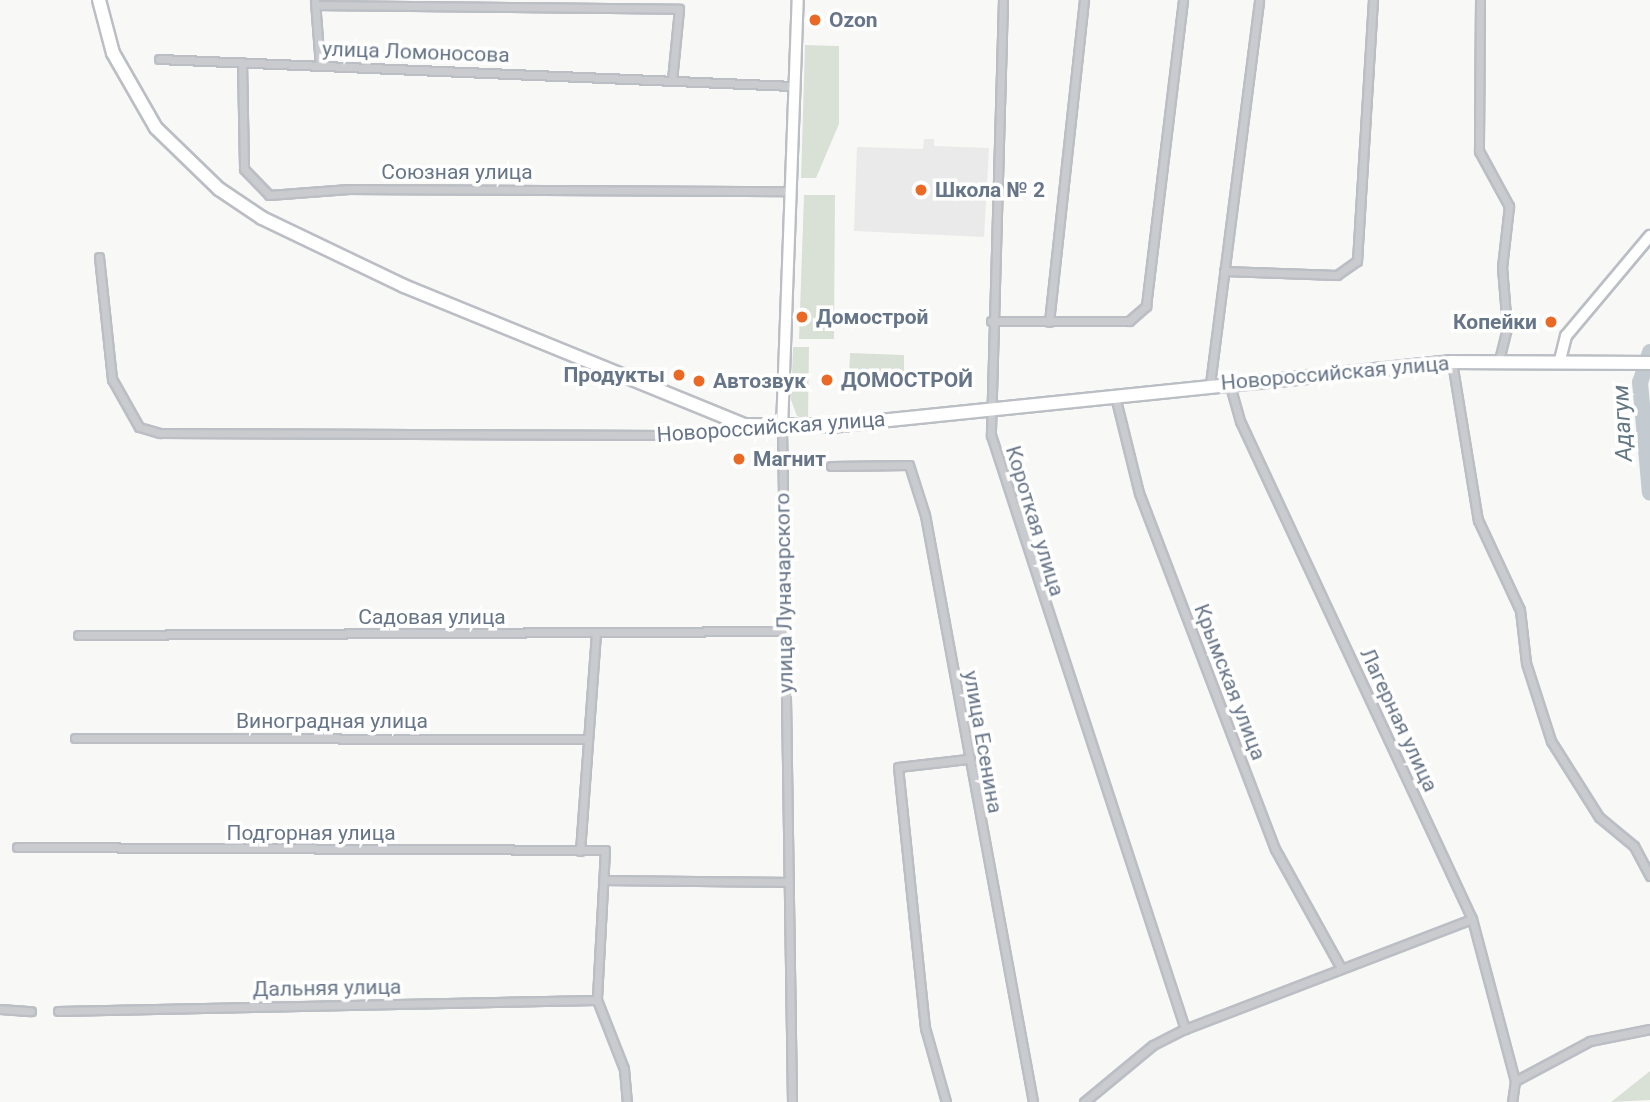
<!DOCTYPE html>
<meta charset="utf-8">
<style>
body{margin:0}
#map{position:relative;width:1650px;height:1102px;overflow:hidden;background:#f8f9f6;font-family:Roboto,sans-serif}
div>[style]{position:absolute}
.built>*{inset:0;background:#e9eae9}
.green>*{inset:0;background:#d9e1d7}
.river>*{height:16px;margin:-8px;padding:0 8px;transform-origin:8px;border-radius:8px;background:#c3cbd1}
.roads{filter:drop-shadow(2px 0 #bbbec4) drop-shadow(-2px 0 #bbbec4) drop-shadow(0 2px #bbbec4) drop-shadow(0 -2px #bbbec4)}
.minor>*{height:7px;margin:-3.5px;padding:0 3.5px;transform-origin:3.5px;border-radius:3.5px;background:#c9cbcf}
.secondary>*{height:10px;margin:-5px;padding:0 5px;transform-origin:5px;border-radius:5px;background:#fff}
.primary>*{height:12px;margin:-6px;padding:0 6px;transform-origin:6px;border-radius:6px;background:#fff}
.dots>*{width:19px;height:19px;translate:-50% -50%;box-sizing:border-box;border:4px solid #fff;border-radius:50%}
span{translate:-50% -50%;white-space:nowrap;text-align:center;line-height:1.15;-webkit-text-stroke:7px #fff;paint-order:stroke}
.poi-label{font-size:21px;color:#677588;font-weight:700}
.left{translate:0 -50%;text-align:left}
.right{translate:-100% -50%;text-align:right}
.street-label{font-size:21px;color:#677588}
.water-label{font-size:23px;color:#637783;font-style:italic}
</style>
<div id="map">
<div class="built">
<div style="clip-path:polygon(924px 139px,934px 139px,934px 146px,989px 148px,984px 237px,854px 231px,857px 147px,923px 149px)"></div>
</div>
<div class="green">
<div style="clip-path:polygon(805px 45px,839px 46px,839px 124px,816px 178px,801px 178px)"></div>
<div style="clip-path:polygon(804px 195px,835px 195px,834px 339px,799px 339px)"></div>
<div style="clip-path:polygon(793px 347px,809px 347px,808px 420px,797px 416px,791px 400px)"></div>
<div style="clip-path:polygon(850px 353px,904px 355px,904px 378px,849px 376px)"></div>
<div style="clip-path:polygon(1650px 1071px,1650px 1100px,1611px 1102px)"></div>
</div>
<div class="river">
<div style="left:1650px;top:352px;width:32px;rotate:108deg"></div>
<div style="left:1640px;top:382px;width:111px;rotate:84.9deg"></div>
</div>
<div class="roads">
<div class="minor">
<div style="left:1003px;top:0;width:435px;rotate:91.6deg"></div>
<div style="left:991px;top:435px;width:625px;rotate:71.91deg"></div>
<div style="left:1480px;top:0;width:151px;rotate:90.4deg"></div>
<div style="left:1479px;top:151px;width:63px;rotate:61.4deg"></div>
<div style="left:1509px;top:206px;width:61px;rotate:96.5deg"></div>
<div style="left:1502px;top:267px;width:61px;rotate:85.3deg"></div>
<div style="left:1507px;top:328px;width:33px;rotate:104deg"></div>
<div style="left:315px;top:1px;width:65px;rotate:85.6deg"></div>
<div style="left:316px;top:5px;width:363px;rotate:0.6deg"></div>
<div style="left:679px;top:9px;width:72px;rotate:95.6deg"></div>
<div style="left:159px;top:59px;width:635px;rotate:2.44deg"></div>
<div style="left:242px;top:62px;width:107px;rotate:88.9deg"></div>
<div style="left:244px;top:169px;width:36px;rotate:46deg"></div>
<div style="left:269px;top:195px;width:80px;rotate:-4.3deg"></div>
<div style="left:349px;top:189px;width:441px;rotate:0.3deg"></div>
<div style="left:99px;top:257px;width:123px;rotate:83.9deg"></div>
<div style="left:112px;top:379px;width:55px;rotate:60.6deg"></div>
<div style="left:139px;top:427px;width:22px;rotate:16deg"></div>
<div style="left:160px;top:433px;width:531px;rotate:0.22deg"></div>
<div style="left:691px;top:435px;width:53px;rotate:-9.8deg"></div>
<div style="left:1224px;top:271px;width:113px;rotate:2deg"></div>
<div style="left:1337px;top:275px;width:24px;rotate:-35deg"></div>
<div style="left:1357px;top:261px;width:261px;rotate:-86.5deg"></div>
<div style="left:991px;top:321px;width:138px"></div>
<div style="left:1129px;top:321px;width:23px;rotate:-41deg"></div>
<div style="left:1146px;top:306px;width:308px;rotate:-83.1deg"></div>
<div style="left:1049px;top:322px;width:324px;rotate:-83.8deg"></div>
<div style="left:1452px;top:362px;width:160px;rotate:80.7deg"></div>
<div style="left:1478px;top:520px;width:99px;rotate:65deg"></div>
<div style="left:1520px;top:610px;width:53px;rotate:83.5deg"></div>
<div style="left:1526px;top:663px;width:82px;rotate:72.2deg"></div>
<div style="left:1551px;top:741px;width:90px;rotate:57.7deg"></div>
<div style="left:1599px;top:817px;width:45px;rotate:39.6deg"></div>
<div style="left:1634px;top:846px;width:34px;rotate:62deg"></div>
<div style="left:1229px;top:382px;width:41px;rotate:74.2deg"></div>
<div style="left:1240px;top:421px;width:549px;rotate:65.02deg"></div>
<div style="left:1472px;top:919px;width:168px;rotate:75.1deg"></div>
<div style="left:1515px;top:1081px;width:21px;rotate:98deg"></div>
<div style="left:1210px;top:384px;width:387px;rotate:-82.7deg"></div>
<div style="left:1115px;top:396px;width:100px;rotate:76.1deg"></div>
<div style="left:1139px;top:493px;width:381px;rotate:69.1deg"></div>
<div style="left:1275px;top:849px;width:136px;rotate:61deg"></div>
<div style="left:782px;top:428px;width:674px;rotate:89.15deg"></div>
<div style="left:831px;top:466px;width:78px;rotate:-0.7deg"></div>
<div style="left:909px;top:465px;width:52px;rotate:72.3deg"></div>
<div style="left:925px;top:515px;width:597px;rotate:79.57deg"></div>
<div style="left:78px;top:635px;width:707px;rotate:-0.32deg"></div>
<div style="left:75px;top:738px;width:513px;rotate:0.11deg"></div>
<div style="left:17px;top:847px;width:588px;rotate:0.29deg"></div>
<div style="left:605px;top:850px;width:150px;rotate:93.1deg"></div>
<div style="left:597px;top:1000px;width:74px;rotate:68.6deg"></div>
<div style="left:624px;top:1069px;width:33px;rotate:85deg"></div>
<div style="left:580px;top:851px;width:217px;rotate:-85.8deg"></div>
<div style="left:604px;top:880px;width:185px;rotate:0.6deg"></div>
<div style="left:0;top:1009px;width:31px;rotate:4deg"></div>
<div style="left:58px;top:1011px;width:539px;rotate:-1.17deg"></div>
<div style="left:1515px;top:1081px;width:85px;rotate:-28.1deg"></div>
<div style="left:1590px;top:1041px;width:61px;rotate:-11.3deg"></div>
<div style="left:946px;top:1102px;width:77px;rotate:-105.8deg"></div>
<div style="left:925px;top:1028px;width:262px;rotate:-95.9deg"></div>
<div style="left:898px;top:767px;width:70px;rotate:-6.5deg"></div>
<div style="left:1084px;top:1102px;width:89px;rotate:-39.6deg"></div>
<div style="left:1153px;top:1045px;width:36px;rotate:-27deg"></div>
<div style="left:1185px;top:1029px;width:307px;rotate:-21deg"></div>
</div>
<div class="secondary">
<div style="left:1560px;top:360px;width:25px;rotate:-76deg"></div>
<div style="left:1566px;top:336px;width:131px;rotate:-50deg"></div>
<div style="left:782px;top:428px;width:428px;rotate:-87.9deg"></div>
</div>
<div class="primary">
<div style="left:99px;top:0;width:55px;rotate:75.2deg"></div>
<div style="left:113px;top:53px;width:86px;rotate:60.2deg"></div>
<div style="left:156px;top:128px;width:88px;rotate:44.1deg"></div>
<div style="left:219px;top:189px;width:52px;rotate:34deg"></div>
<div style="left:262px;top:218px;width:157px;rotate:25.6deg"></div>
<div style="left:404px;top:286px;width:367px;rotate:22.2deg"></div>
<div style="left:744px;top:425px;width:87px;rotate:0.7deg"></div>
<div style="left:831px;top:426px;width:624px;rotate:-5.88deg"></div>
<div style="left:1452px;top:362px;width:198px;rotate:0.3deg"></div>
</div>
</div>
<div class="dots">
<div style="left:815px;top:20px;background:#ea6a25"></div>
<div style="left:921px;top:190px;background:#ea6a25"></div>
<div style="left:802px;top:317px;background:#ea6a25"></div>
<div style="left:1551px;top:322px;background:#ea6a25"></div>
<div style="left:679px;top:375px;background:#ea6a25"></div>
<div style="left:827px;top:380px;background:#ea6a25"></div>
<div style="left:699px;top:381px;background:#ea6a25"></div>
<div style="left:739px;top:459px;background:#ea6a25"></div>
</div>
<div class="poi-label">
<span class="left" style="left:829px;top:20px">Ozon</span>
<span class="left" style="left:935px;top:190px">Школа № 2</span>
<span class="left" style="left:816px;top:317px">Домострой</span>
<span class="right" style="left:1537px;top:322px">Копейки</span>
<span class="right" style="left:665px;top:375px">Продукты</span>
<span class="left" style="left:841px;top:380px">ДОМОСТРОЙ</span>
<span class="left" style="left:713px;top:381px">Автозвук</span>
<span class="left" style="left:753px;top:459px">Магнит</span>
</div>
<div class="street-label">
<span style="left:416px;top:52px;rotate:2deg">улица Ломоносова</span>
<span style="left:457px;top:172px">Союзная улица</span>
<span style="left:1335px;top:373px;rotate:-5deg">Новороссийская улица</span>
<span style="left:771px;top:427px;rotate:-4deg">Новороссийская улица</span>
<span style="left:1035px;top:521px;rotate:73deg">Короткая улица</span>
<span style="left:784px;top:593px;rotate:-91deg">улица Луначарского</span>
<span style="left:432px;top:617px">Садовая улица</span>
<span style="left:1230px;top:682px;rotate:69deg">Крымская улица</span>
<span style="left:1399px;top:720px;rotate:65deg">Лагерная улица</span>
<span style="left:332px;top:721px">Виноградная улица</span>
<span style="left:983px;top:742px;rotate:80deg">улица Есенина</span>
<span style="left:311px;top:833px">Подгорная улица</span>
<span style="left:327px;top:988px;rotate:-1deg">Дальняя улица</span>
</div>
<div class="water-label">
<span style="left:1623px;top:423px;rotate:-93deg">Адагум</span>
</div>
</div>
